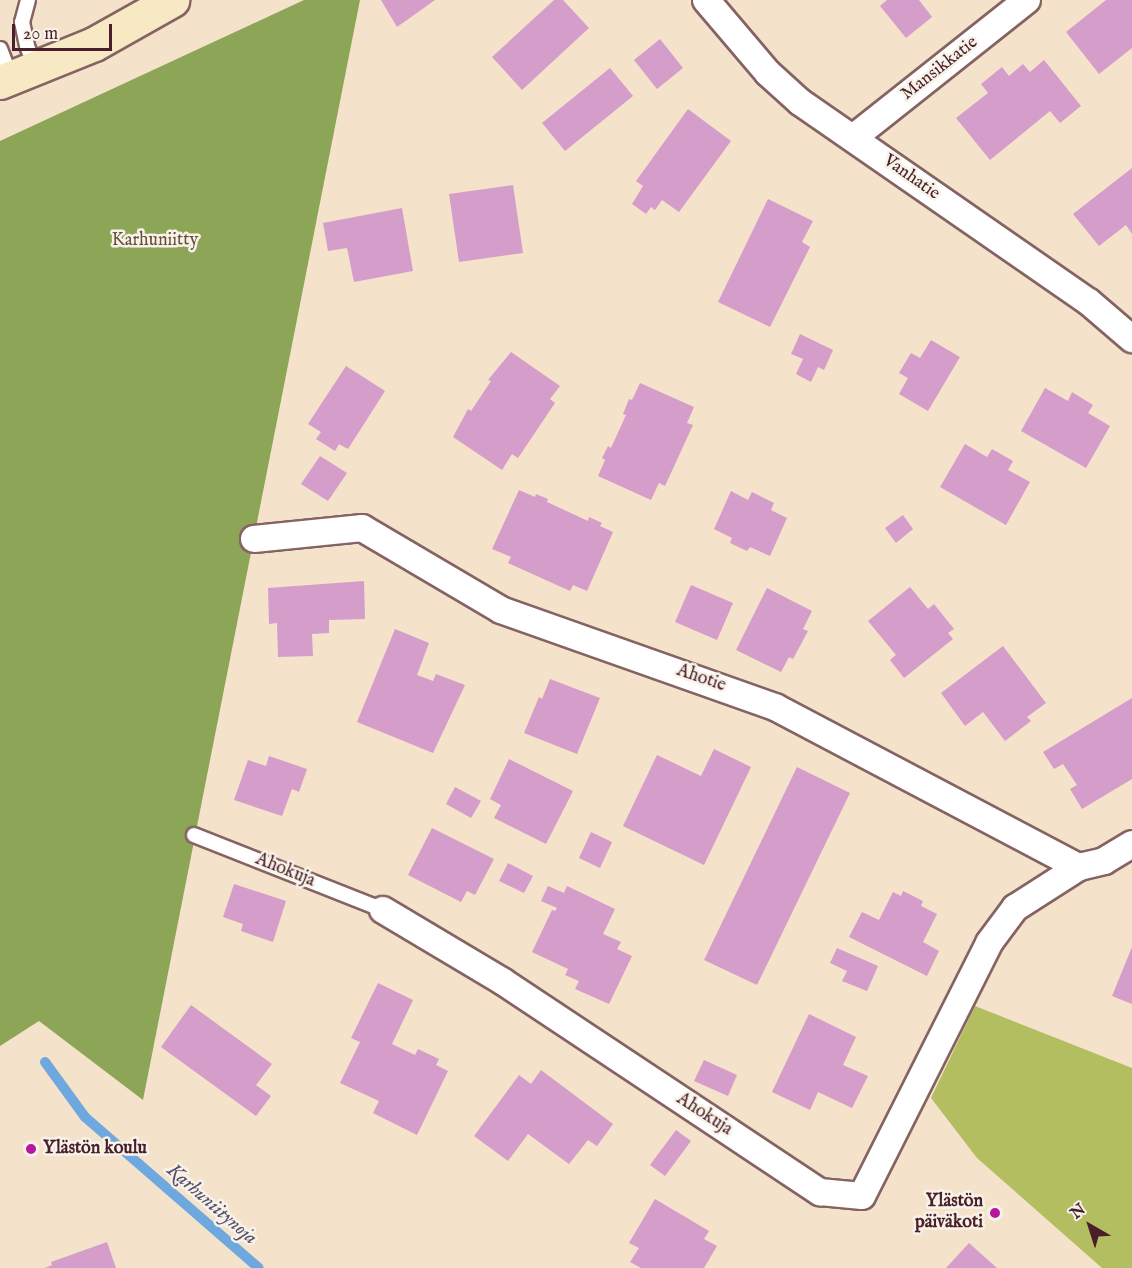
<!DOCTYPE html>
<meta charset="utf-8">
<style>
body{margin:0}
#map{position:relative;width:1132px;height:1268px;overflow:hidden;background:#f4e2cb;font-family:"IM FELL English",serif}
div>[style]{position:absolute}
.green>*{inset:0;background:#b2be60}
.forest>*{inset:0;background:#8da556}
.stream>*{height:10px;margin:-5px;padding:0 5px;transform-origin:5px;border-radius:5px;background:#6ea8de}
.building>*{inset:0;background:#d59dc9}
.roads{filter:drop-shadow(2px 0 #866363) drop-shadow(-2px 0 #866363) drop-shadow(0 2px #866363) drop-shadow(0 -2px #866363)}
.service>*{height:14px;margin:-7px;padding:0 7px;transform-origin:7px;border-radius:7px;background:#fff}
.minor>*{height:26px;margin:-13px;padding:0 13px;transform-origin:13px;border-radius:13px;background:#fff}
.secondary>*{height:33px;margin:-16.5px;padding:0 16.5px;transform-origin:16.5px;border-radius:16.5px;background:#f7e9c3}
.dots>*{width:16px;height:16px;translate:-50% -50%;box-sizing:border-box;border:3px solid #f7f3e8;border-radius:50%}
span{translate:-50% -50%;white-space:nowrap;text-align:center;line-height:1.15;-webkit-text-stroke:5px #f7f3e8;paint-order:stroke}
.street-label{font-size:18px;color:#4a1f2b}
.park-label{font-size:18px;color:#694f3b}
.poi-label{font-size:18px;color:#4a1f2b;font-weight:700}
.left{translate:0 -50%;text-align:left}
.right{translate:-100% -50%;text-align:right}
.water-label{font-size:20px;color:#574f6a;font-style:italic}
.north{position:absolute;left:1060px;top:1196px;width:60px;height:60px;-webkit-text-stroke:4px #f7f3e8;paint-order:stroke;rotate:321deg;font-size:16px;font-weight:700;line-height:24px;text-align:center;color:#4a1f2b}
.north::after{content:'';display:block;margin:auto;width:21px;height:27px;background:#4a1f2b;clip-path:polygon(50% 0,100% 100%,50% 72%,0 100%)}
.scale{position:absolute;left:12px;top:24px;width:100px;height:27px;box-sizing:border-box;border:3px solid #4a1f2b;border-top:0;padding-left:8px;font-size:18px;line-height:21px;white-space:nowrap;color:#4a1f2b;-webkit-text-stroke:4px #f7f3e8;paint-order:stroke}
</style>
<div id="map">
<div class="green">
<div style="clip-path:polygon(975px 1006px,1132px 1068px,1132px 1268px,1102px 1268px,977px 1158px,931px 1098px)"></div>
</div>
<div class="forest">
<div style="clip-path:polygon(304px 0,360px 0,143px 1100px,39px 1021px,0 1046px,0 141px)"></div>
</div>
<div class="stream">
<div style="left:45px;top:1062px;width:68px;rotate:54deg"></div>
<div style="left:85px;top:1117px;width:230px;rotate:41deg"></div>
</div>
<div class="building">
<div style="clip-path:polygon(381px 0,435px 0,397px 27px)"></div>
<div style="clip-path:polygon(554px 0,563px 0,589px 28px,522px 90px,492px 57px)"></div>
<div style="clip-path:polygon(887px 0,919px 0,932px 17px,906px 38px,880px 6px)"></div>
<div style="clip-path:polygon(1106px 0,1132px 0,1132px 48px,1099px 74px,1066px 32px)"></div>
<div style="clip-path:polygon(660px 39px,683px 68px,657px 89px,634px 60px)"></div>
<div style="clip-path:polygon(1044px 60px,1081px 106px,1060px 123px,1050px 111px,990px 160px,956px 118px,988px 93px,981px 84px,1002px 67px,1009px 76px,1023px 64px,1030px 72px)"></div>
<div style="clip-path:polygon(610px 68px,633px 96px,565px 151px,542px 123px)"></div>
<div style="clip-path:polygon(688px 109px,731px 141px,679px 212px,662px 200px,655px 210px,651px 207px,646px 214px,632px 204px,643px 186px,636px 181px)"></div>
<div style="clip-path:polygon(1132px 168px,1132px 234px,1126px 225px,1099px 246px,1073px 214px)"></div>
<div style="clip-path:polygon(513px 185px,523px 253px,459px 262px,449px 194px)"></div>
<div style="clip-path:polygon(768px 199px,813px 221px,802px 242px,810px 247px,770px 327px,718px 302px)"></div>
<div style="clip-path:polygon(402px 208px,413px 271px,354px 282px,347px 248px,328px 251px,323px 223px)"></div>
<div style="clip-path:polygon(800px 334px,833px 350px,824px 370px,818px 367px,811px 382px,796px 374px,803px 359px,791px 354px)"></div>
<div style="clip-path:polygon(931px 340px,960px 357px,928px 411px,899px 394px,908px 378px,899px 373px,911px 353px,920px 358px)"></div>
<div style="clip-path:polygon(511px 352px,560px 386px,550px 399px,555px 403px,518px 458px,512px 454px,502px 470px,453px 437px,468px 409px,471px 411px,491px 381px,488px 380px)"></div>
<div style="clip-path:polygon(346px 366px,385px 391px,348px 449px,339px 444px,335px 451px,316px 439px,321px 432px,308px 424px)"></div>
<div style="clip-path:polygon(640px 383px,694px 407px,687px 423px,693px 425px,665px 486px,659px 483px,651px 500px,598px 476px,605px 460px,602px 458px,608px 446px,611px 448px,626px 415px,623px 414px,629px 399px,632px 400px)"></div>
<div style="clip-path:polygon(1045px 388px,1068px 401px,1072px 392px,1093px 405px,1088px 413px,1110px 426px,1086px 468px,1021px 431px)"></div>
<div style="clip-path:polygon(965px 444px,987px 457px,992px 449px,1013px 461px,1008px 470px,1030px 482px,1006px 525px,940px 487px)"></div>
<div style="clip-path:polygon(320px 456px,347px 473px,328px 501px,301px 484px)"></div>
<div style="clip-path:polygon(519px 490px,535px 497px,536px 494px,548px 499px,547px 502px,588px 521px,589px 517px,602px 523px,600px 526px,613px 532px,587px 591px,573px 585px,570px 591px,508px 563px,511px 557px,492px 549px)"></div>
<div style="clip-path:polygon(731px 491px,748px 500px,752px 492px,774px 503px,771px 510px,787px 518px,770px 556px,750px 547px,747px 551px,730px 543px,732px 538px,714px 529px)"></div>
<div style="clip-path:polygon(903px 515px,913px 529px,896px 543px,885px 528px)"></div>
<div style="clip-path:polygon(364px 581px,365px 619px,329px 620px,329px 633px,312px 634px,313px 656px,278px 657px,277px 623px,269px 624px,268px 588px)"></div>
<div style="clip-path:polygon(691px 585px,733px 603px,717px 640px,675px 622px)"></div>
<div style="clip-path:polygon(910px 587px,928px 609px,934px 604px,954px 629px,948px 633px,953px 639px,904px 678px,890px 660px,896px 655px,868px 621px)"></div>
<div style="clip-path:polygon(767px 588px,812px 611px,803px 629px,808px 631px,793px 659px,789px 657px,781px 672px,736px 650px)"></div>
<div style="clip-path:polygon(395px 629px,429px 643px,417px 675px,433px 681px,436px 674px,465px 685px,433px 753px,357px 722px)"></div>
<div style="clip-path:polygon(1003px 646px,1046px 703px,1027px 717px,1031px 721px,1005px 741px,983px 712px,965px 726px,941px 693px)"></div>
<div style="clip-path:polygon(550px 679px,600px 698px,577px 754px,524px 733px,539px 697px,542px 699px)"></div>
<div style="clip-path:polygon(1132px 698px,1132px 779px,1082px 809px,1070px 789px,1077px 785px,1063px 764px,1054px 769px,1043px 752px)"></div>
<div style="clip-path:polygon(714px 749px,751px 767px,704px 865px,623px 826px,657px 755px,701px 776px)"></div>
<div style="clip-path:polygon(269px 756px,307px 769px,299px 792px,292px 789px,282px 816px,234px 800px,248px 760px,266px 766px)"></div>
<div style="clip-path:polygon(509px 759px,573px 791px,546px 844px,494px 818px,501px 805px,490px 799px)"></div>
<div style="clip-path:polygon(797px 767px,850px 793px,757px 985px,704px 960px)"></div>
<div style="clip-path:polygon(455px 787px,481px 801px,471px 818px,446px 804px)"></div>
<div style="clip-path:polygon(432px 828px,494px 859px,475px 895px,467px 891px,461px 902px,408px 875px)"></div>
<div style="clip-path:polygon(591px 832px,612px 842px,600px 868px,579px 858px)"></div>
<div style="clip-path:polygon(508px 863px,533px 876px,524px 893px,499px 881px)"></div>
<div style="clip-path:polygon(234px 884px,286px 901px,273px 942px,241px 931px,243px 924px,223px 917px)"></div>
<div style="clip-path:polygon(548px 886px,564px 893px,567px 886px,615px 909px,603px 934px,621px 942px,617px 949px,632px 956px,609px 1004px,575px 989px,579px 981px,565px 975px,568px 969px,532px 952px,552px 910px,555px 911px,557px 908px,541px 901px)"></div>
<div style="clip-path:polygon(903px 891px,923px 901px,921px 906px,937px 914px,923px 942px,939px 951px,927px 976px,849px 937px,862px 912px,879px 920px,893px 892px,901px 896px)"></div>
<div style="clip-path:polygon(1132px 947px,1132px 1004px,1112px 996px)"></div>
<div style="clip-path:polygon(837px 948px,878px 966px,867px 991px,842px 981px,847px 971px,830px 963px)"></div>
<div style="clip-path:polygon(378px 983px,413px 1000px,392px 1044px,415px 1055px,418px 1049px,439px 1059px,436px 1065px,448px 1071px,417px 1135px,373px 1113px,379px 1101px,340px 1083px,360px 1042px,351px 1038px)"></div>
<div style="clip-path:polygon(191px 1005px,272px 1064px,256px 1085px,271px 1096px,256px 1116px,161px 1047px)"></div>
<div style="clip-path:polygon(809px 1014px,856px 1037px,843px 1065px,868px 1076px,852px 1108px,818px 1092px,810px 1110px,772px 1092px)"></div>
<div style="clip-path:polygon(704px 1060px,737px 1075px,728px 1096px,694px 1081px)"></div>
<div style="clip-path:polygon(541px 1070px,613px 1124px,597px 1146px,588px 1140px,569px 1164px,528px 1134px,508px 1161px,474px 1136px,519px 1075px,531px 1084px)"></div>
<div style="clip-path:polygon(676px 1130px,691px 1141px,665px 1176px,650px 1165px)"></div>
<div style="clip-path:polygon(655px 1199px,709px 1231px,704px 1239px,717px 1246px,704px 1268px,641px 1268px,630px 1262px,639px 1248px,629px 1243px)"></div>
<div style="clip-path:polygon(107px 1242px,116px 1268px,45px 1268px,52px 1265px,51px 1262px)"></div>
<div style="clip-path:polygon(969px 1243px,997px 1268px,946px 1268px)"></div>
</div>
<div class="roads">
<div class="service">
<div style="left:28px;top:0;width:23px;rotate:105deg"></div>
<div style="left:22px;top:22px;width:25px;rotate:78deg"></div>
<div style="left:27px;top:46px;width:24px;rotate:68deg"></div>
<div style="left:0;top:49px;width:30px;rotate:69deg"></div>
<div style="left:194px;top:835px;width:203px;rotate:21.6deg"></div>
</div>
<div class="minor">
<div style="left:706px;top:0;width:96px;rotate:49.7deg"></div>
<div style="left:768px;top:73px;width:43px;rotate:42.2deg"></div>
<div style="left:800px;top:102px;width:351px;rotate:34.7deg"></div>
<div style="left:1089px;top:302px;width:57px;rotate:40.7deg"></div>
<div style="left:853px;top:138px;width:222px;rotate:-38.4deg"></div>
<div style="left:254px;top:539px;width:109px;rotate:-5.8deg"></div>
<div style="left:362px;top:528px;width:161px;rotate:30.5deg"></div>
<div style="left:501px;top:610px;width:291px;rotate:19.5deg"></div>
<div style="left:775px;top:707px;width:344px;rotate:27.8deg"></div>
<div style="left:1079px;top:867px;width:26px;rotate:-13deg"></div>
<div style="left:1104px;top:861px;width:33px;rotate:-31deg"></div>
<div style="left:383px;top:910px;width:139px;rotate:30.8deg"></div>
<div style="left:502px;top:981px;width:382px;rotate:33.6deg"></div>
<div style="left:820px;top:1192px;width:42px;rotate:5.4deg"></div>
<div style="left:862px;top:1196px;width:283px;rotate:-63.3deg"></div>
<div style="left:989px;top:943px;width:44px;rotate:-53.4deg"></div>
<div style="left:1015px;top:908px;width:76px;rotate:-32.6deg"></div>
</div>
<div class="secondary">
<div style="left:0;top:82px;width:101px;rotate:-22deg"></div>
<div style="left:94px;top:44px;width:90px;rotate:-29.4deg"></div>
</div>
</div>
<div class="dots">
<div style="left:31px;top:1149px;background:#b5179e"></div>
<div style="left:995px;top:1213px;background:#b5179e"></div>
</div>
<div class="street-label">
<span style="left:940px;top:69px;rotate:-38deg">Mansikkatie</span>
<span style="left:911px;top:178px;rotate:35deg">Vanhatie</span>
<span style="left:701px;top:679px;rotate:19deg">Ahotie</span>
<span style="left:285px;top:871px;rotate:22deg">Ahokuja</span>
<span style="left:704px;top:1115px;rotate:33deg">Ahokuja</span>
</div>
<div class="park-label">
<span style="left:155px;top:241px">Karhuniitty</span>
</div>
<div class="poi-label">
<span class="left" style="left:43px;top:1149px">Ylästön koulu</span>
<span class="right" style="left:983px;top:1213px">Ylästön<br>päiväkoti</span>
</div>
<div class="water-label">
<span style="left:212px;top:1204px;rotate:41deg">Karhuniitynoja</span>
</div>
<div class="north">N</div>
<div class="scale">20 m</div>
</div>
